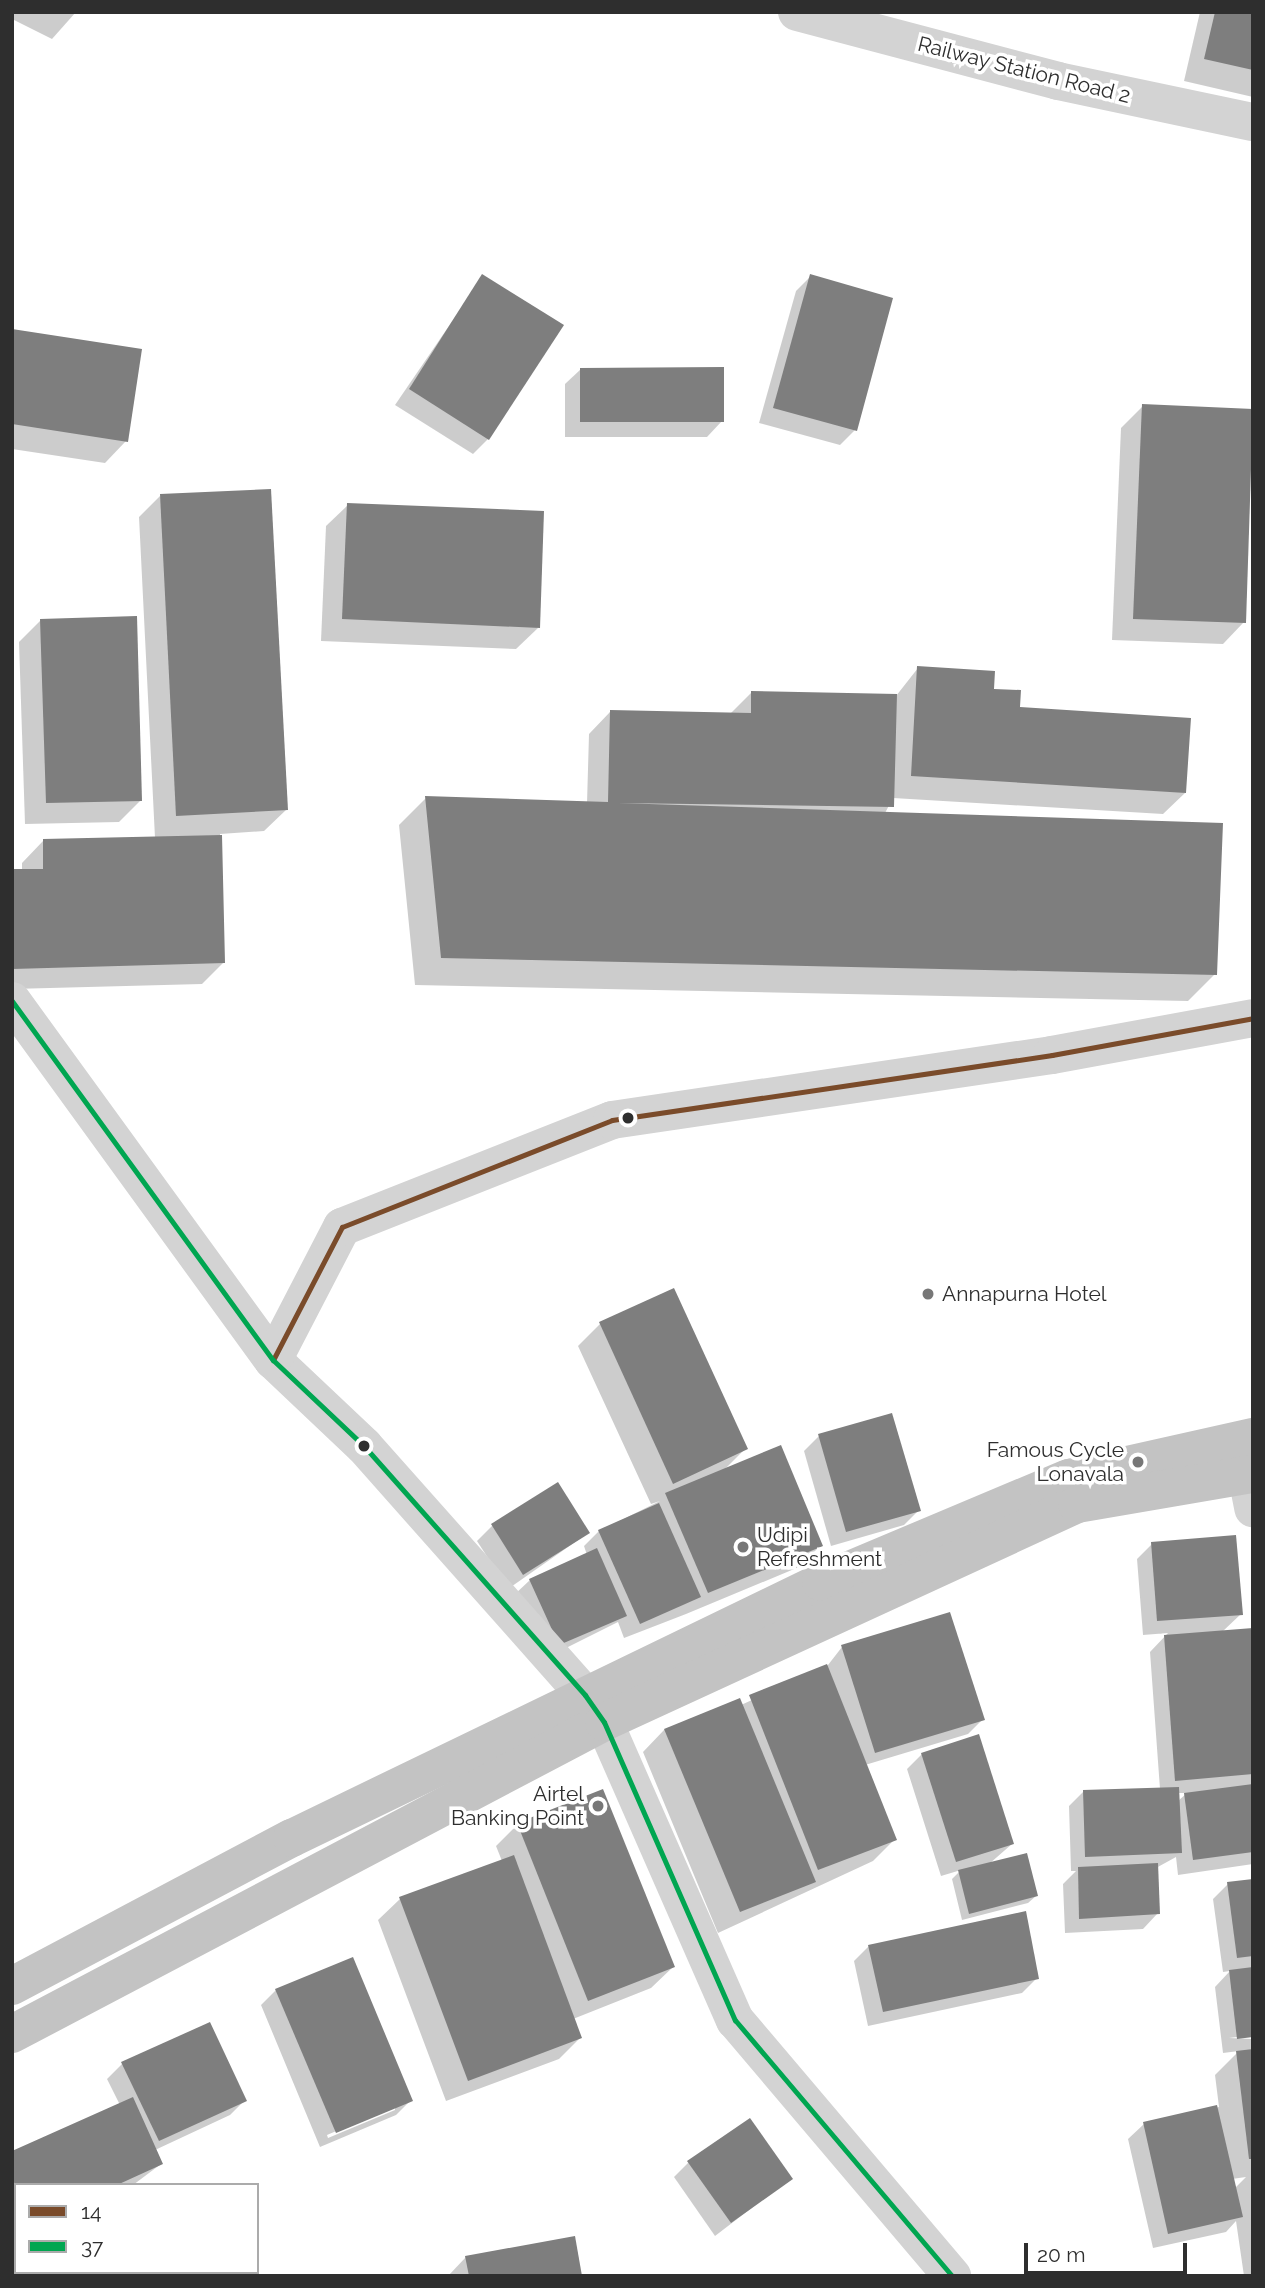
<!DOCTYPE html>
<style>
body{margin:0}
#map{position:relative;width:1265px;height:2288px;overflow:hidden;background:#fff;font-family:Raleway,sans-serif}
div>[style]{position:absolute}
.shadow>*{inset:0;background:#0003}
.building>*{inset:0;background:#7e7e7e}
.minor>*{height:38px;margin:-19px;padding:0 19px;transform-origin:19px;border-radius:19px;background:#d3d3d3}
.trunk>*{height:38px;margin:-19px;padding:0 19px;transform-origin:19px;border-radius:19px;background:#c3c3c3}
.bus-1>*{height:5px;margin:-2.5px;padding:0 2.5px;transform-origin:2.5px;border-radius:2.5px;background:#7a4b2a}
.bus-2>*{height:5px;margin:-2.5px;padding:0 2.5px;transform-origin:2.5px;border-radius:2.5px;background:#00a651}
.dots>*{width:19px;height:19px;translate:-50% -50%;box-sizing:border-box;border:4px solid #fff;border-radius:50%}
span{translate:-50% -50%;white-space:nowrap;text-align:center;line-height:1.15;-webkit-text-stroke:7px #fff;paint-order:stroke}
.street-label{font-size:21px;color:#2e2e2e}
.poi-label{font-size:21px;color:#2e2e2e}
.left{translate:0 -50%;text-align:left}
.right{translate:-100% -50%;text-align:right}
.frame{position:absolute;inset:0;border:14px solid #2e2e2e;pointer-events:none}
.legend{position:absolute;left:14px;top:2183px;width:245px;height:91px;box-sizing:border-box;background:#fff;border:2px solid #ababab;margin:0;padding:9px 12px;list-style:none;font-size:21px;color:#2e2e2e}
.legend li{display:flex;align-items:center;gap:14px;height:35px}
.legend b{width:35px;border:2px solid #ababab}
.scale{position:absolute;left:1024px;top:2243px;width:163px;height:32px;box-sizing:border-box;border:4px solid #2e2e2e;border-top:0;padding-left:9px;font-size:21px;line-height:24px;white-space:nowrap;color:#2e2e2e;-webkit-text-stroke:5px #fff;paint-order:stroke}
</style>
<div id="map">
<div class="shadow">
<div style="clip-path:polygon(12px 12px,76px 12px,52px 39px,12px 19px)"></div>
<div style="clip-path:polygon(1200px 12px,1253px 12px,1253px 97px,1184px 81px)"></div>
<div style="clip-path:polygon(483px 276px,488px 439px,473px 454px,395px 405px)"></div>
<div style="clip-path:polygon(811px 276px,855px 430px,840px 445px,759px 423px,796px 291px)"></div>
<div style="clip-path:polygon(12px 331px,126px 441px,105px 463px,12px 449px)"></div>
<div style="clip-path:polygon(581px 369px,722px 421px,707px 437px,565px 437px,565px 384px)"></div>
<div style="clip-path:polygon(1143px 406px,1244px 622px,1223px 644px,1112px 640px,1121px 428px)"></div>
<div style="clip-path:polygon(160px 496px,286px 810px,264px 831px,220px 834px,224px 962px,202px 984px,12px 989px,12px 871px,22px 871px,22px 863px,43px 841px,155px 838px,139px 517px)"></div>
<div style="clip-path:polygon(348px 505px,538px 628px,516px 649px,321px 641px,326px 526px)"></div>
<div style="clip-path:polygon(41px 620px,141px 800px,119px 822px,25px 824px,19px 642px)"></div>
<div style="clip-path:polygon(918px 668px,1018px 709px,1185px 793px,1163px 814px,893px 798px,885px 813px,1215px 974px,1188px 1001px,415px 985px,399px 825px,426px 798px,587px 803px,589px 734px,610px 712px,730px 714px,751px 693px,896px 696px)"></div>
<div style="clip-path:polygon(673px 1291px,746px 1448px,724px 1470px,821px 1545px,799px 1567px,686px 1614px,624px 1638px,618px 1622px,544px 1659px,514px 1595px,530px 1580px,587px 1555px,584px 1546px,599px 1531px,660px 1501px,651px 1504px,578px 1346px,600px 1324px)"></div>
<div style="clip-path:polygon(819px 1436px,919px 1510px,904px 1525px,831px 1546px,804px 1451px)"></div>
<div style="clip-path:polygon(492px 1526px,588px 1533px,508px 1589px,477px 1541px)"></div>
<div style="clip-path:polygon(evenodd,1152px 1544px,1241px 1614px,1222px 1632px,1253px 1638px,1253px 1864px,1178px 1875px,1176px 1857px,1156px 1868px,1158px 1913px,1143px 1929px,1065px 1933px,1063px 1884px,1076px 1871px,1071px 1871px,1069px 1806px,1084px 1791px,1160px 1789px,1150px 1652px,1168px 1633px,1143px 1635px,1137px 1559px,1152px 1544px,1178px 1793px,1187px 1793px,1178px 1801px,1178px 1793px)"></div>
<div style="clip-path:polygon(842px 1647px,983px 1719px,968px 1734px,865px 1765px,895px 1839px,873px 1861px,718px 1933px,643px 1752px,664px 1730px,741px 1705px,828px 1665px)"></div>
<div style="clip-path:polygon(922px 1754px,1012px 1844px,989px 1864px,1036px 1896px,1028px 1903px,962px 1920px,952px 1879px,961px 1870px,941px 1876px,907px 1769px)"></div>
<div style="clip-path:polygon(518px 1824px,673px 1967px,651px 1988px,573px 2019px,580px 2038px,559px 2059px,446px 2101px,378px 1920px,400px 1899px,502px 1861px,496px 1846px)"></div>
<div style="clip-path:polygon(evenodd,1253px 1880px,1253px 2035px,1229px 2038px,1253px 2039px,1253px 2276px,1244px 2276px,1236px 2221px,1226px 2232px,1153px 2248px,1128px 2139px,1144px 2124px,1219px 2107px,1215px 2075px,1239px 2051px,1223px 2053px,1215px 1987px,1230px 1971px,1223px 1972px,1213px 1899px,1228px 1884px,1253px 1880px,1246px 2177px,1234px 2189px,1232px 2179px,1246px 2177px)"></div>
<div style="clip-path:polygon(869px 1946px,1037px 1978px,1022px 1993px,868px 2026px,854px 1961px)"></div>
<div style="clip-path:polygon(evenodd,276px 1990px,411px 2100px,396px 2115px,320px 2147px,261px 2005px,276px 1990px,395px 2106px,395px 2110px,328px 2138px,327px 2135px,395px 2106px)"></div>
<div style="clip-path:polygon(122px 2064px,245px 2100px,230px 2115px,155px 2150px,161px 2164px,133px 2185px,16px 2185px,12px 2239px,12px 2153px,120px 2105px,107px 2079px)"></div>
<div style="clip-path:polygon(689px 2162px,791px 2178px,715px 2236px,674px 2177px)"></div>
<div style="clip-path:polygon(466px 2257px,580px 2276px,448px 2276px)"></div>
</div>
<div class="building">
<div style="clip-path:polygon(1215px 12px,1253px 12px,1253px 70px,1204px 59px)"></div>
<div style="clip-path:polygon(482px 274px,564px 325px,489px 440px,409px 389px)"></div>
<div style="clip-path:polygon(810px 274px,893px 298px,857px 431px,773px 408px)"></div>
<div style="clip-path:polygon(12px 329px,142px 349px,128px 442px,12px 424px)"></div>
<div style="clip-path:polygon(724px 367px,724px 422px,580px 422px,580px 368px)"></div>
<div style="clip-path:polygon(1142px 404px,1253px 409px,1246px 623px,1133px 619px)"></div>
<div style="clip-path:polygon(271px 489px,288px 810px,176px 816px,160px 494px)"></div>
<div style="clip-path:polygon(347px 503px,544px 511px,540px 628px,342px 619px)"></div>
<div style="clip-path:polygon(137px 616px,142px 801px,46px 803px,40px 619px)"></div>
<div style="clip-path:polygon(917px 666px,995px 671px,994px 689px,1021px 690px,1020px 707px,1191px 718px,1186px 793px,911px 776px)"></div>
<div style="clip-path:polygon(751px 691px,897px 694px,894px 807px,618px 803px,1223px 823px,1217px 975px,441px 958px,425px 796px,608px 802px,610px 710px,751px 713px)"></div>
<div style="clip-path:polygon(222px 835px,225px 963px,12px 969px,12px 869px,43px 869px,43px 839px)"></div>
<div style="clip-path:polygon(674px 1288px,748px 1449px,673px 1484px,599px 1322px)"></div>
<div style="clip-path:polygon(892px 1413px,921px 1511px,846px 1532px,818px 1434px)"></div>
<div style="clip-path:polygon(781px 1445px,823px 1546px,708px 1593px,665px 1493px)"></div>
<div style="clip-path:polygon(558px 1482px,590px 1533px,523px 1575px,491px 1524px)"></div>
<div style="clip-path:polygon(659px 1503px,701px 1597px,640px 1624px,598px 1530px)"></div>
<div style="clip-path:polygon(1236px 1535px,1243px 1615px,1157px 1621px,1151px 1542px)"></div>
<div style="clip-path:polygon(597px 1548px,627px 1616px,559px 1645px,529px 1579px)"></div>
<div style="clip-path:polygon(950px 1612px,985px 1720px,875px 1753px,841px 1645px)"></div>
<div style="clip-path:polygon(1253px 1628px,1253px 1774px,1175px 1781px,1164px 1635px)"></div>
<div style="clip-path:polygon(827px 1664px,897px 1840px,818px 1870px,749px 1695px)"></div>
<div style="clip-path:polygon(740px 1698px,816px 1882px,740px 1912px,664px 1729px)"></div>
<div style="clip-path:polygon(979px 1734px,1014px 1844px,956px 1862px,921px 1753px)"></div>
<div style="clip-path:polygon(1253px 1784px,1253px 1852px,1193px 1860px,1184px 1793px)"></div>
<div style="clip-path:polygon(1179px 1787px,1182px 1853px,1085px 1857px,1083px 1790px)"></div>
<div style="clip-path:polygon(603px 1789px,675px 1967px,588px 2001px,517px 1823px)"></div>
<div style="clip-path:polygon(1027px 1853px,1038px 1896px,969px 1914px,958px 1870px)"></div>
<div style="clip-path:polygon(514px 1855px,582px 2038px,468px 2081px,399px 1897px)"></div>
<div style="clip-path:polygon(1158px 1863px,1160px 1914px,1079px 1919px,1078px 1867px)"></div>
<div style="clip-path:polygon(1253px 1879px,1253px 1956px,1237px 1958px,1227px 1882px)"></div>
<div style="clip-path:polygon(1026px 1911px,1039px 1979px,883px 2012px,868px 1945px)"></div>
<div style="clip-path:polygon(353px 1957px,413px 2101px,336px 2133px,275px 1989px)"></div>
<div style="clip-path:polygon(1253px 1967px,1253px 2037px,1237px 2039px,1229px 1970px)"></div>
<div style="clip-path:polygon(210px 2022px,247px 2101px,159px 2141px,121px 2062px)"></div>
<div style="clip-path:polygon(1253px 2049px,1253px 2159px,1249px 2159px,1236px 2051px)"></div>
<div style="clip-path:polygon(133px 2097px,163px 2164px,117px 2185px,16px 2185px,16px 2211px,12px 2151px)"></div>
<div style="clip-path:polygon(1217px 2105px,1243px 2217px,1168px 2234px,1143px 2122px)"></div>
<div style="clip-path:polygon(750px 2118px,793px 2179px,731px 2223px,687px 2161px)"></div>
<div style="clip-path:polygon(575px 2236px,582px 2276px,469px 2276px,465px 2256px)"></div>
</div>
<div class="minor">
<div style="left:797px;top:12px;width:270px;rotate:14.8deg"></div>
<div style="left:1058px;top:81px;width:199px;rotate:11.9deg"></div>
<div style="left:12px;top:1001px;width:444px;rotate:54deg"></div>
<div style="left:273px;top:1360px;width:125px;rotate:43.4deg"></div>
<div style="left:364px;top:1446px;width:333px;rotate:48.4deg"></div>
<div style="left:585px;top:1695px;width:33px;rotate:55deg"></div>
<div style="left:604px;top:1722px;width:326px;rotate:66.3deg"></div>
<div style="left:735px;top:2020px;width:336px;rotate:49.7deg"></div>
<div style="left:273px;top:1360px;width:150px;rotate:-62.6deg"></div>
<div style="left:342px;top:1227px;width:290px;rotate:-21.6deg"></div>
<div style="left:612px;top:1120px;width:445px;rotate:-8.4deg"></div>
<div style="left:1052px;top:1055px;width:204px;rotate:-10.4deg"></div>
<div style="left:1247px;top:1476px;width:33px;rotate:79deg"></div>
</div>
<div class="trunk">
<div style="left:12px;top:1986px;width:317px;rotate:-27.9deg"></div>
<div style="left:292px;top:1838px;width:588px;rotate:-25.82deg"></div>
<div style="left:821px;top:1582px;width:269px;rotate:-22.8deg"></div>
<div style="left:1069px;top:1478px;width:189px;rotate:-12.6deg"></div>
<div style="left:12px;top:2034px;width:669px;rotate:-27.79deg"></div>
<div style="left:604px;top:1722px;width:521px;rotate:-24.74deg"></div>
<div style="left:1077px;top:1504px;width:179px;rotate:-9.7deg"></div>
</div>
<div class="bus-1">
<div style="left:273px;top:1360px;width:150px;rotate:-62.6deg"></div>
<div style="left:342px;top:1227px;width:290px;rotate:-21.6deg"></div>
<div style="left:612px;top:1120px;width:445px;rotate:-8.4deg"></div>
<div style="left:1052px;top:1055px;width:204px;rotate:-10.4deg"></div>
</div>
<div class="bus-2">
<div style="left:12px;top:1001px;width:444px;rotate:54deg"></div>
<div style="left:273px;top:1360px;width:125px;rotate:43.4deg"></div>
<div style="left:364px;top:1446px;width:333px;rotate:48.4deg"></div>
<div style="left:585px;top:1695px;width:33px;rotate:55deg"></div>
<div style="left:604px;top:1722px;width:326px;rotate:66.3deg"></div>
<div style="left:735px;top:2020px;width:336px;rotate:49.7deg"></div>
</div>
<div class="dots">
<div style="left:628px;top:1118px;background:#2e2e2e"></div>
<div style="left:928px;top:1294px;background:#777"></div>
<div style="left:364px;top:1446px;background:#2e2e2e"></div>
<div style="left:1138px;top:1462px;background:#777"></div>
<div style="left:743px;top:1547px;background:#777"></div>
<div style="left:598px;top:1806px;background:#777"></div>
</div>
<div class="street-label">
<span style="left:1024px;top:70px;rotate:14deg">Railway Station Road 2</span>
</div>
<div class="poi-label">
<span class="left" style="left:942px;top:1294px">Annapurna Hotel</span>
<span class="right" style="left:1124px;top:1462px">Famous Cycle<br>Lonavala</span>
<span class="left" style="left:757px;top:1547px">Udipi<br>Refreshment</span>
<span class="right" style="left:584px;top:1806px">Airtel<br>Banking Point</span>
</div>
<div class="frame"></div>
<ul class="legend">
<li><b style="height:9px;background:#7a4b2a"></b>14</li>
<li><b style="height:9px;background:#00a651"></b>37</li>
</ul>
<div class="scale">20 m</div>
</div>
